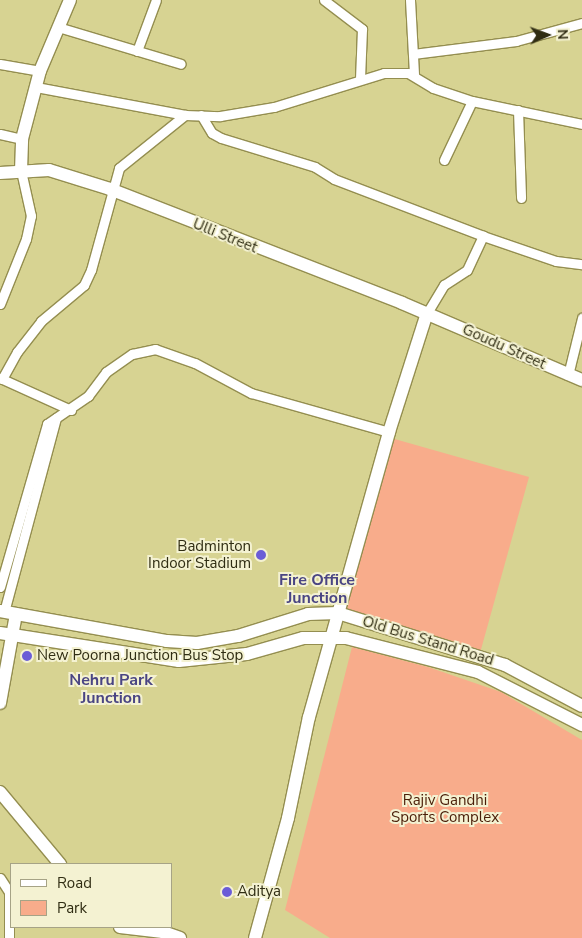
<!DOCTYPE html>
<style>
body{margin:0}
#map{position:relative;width:582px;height:938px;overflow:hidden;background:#d7d392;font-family:"Nunito Sans",sans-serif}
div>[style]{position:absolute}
.green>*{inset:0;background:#f8ac8b}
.roads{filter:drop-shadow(1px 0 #948e50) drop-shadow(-1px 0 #948e50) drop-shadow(0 1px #948e50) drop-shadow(0 -1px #948e50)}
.street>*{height:9px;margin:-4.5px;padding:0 4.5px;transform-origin:4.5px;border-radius:4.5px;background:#fff}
.secondary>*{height:12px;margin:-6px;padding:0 6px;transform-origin:6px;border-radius:6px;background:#fff}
.dots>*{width:14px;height:14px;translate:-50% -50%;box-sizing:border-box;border:2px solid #f4f2d2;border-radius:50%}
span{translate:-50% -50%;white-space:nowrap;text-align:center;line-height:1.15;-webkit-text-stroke:4px #f4f2d2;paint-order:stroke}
.street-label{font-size:15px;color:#302d13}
.poi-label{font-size:15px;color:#302d13}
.right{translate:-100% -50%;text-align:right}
.left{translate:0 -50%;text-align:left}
.park-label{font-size:15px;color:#4a1e08}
.neighbourhood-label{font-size:16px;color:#4a4583;font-weight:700}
.legend{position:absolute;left:10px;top:863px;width:162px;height:65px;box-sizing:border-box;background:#f4f2d2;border:1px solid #a6a386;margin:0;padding:6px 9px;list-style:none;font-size:15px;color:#302d13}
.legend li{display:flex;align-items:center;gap:10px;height:25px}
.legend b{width:25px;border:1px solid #a6a386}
.north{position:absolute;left:522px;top:10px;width:50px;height:50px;-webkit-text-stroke:4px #f4f2d2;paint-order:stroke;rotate:88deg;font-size:14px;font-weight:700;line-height:20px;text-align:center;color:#302d13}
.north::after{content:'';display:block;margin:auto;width:18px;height:22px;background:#302d13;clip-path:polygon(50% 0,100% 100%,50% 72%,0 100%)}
</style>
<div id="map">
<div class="green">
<div style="clip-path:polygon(384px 436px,529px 477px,480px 653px,336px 612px)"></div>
<div style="clip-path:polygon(352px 647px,428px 667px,501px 692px,582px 740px,582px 938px,330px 938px,285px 910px)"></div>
</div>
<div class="roads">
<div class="street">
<div style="left:324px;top:0;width:48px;rotate:37.3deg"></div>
<div style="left:362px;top:29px;width:50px;rotate:92.3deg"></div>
<div style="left:410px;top:0;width:75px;rotate:86.9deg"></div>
<div style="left:58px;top:27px;width:128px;rotate:16.7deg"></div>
<div style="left:137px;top:51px;width:54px;rotate:-69.6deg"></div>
<div style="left:413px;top:54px;width:104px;rotate:-7.2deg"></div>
<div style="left:516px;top:41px;width:68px;rotate:-15.3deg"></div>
<div style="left:0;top:64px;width:41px;rotate:9.9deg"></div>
<div style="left:36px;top:87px;width:152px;rotate:10.6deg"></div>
<div style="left:185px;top:115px;width:35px;rotate:2deg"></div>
<div style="left:220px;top:116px;width:55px;rotate:-9.5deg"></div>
<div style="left:274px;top:107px;width:115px;rotate:-17.2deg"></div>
<div style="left:384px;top:73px;width:24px"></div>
<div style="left:408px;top:73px;width:29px;rotate:31deg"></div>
<div style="left:433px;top:88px;width:41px;rotate:18.4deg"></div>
<div style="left:472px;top:101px;width:112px;rotate:11.8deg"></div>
<div style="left:518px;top:110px;width:88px;rotate:88deg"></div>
<div style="left:201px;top:115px;width:21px;rotate:59deg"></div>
<div style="left:212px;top:133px;width:10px;rotate:29deg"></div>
<div style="left:221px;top:138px;width:98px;rotate:17.1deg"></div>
<div style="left:315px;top:167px;width:22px;rotate:32deg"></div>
<div style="left:334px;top:179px;width:160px;rotate:20.9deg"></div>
<div style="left:483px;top:236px;width:77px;rotate:18.9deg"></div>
<div style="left:556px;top:261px;width:26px;rotate:7deg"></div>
<div style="left:0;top:134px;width:23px;rotate:13deg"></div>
<div style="left:444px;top:160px;width:65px;rotate:-64.6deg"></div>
<div style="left:0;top:304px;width:70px;rotate:-68.2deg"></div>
<div style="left:26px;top:239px;width:24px;rotate:-78deg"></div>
<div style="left:31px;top:216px;width:46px;rotate:-102.5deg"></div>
<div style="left:427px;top:313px;width:33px;rotate:-59deg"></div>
<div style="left:444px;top:285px;width:27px;rotate:-33deg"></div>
<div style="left:467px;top:270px;width:38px;rotate:-65deg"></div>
<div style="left:568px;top:375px;width:59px;rotate:-76.2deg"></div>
<div style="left:0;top:378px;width:78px;rotate:24.3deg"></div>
<div style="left:2px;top:379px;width:31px;rotate:-61deg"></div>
<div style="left:17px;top:352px;width:39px;rotate:-52deg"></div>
<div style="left:41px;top:321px;width:56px;rotate:-39.9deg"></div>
<div style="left:84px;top:285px;width:17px;rotate:-65deg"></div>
<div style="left:91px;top:270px;width:106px;rotate:-74.6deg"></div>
<div style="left:119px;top:168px;width:85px;rotate:-38.8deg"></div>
<div style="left:0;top:587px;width:170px;rotate:-73.9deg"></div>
<div style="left:47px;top:424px;width:50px;rotate:-34.3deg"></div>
<div style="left:88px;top:396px;width:30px;rotate:-53deg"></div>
<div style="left:106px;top:372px;width:32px;rotate:-35deg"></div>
<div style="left:132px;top:354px;width:24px;rotate:-12deg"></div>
<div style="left:155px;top:349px;width:42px;rotate:19.3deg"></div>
<div style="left:195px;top:363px;width:64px;rotate:28.2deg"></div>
<div style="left:251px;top:393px;width:143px;rotate:15.8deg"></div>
<div style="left:4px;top:612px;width:201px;rotate:-75deg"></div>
<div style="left:0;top:878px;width:17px;rotate:57deg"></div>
<div style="left:9px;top:892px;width:46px;rotate:90deg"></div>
</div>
<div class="secondary">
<div style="left:21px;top:171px;width:32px;rotate:-88deg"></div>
<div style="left:22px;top:139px;width:70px;rotate:-75.2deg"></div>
<div style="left:40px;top:71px;width:77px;rotate:-67.1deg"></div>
<div style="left:0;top:173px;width:49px;rotate:-3.5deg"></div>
<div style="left:49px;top:170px;width:64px;rotate:17.3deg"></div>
<div style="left:110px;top:189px;width:313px;rotate:21.3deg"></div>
<div style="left:402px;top:303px;width:196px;rotate:23.2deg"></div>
<div style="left:0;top:611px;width:170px;rotate:10.2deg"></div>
<div style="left:167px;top:641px;width:30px;rotate:4deg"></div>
<div style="left:197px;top:643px;width:42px;rotate:-9.7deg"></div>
<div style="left:238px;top:636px;width:73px;rotate:-17.4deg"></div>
<div style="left:308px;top:614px;width:30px;rotate:-2deg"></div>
<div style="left:338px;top:613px;width:175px;rotate:17.3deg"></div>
<div style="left:505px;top:665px;width:87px;rotate:28deg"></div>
<div style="left:0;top:633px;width:181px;rotate:8.9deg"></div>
<div style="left:179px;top:661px;width:68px;rotate:-5.9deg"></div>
<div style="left:247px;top:654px;width:58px;rotate:-15.9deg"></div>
<div style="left:303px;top:638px;width:43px"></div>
<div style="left:346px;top:638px;width:136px;rotate:14.4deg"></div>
<div style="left:478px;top:672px;width:117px;rotate:27deg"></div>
<div style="left:0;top:703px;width:90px;rotate:-79.8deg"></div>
<div style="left:0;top:792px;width:94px;rotate:50.2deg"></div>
<div style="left:120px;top:927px;width:43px;rotate:6.6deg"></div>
<div style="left:163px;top:932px;width:18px;rotate:19deg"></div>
<div style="left:255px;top:938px;width:124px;rotate:-74.6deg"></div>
<div style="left:288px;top:818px;width:103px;rotate:-78.3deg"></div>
<div style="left:309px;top:717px;width:296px;rotate:-74.3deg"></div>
<div style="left:389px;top:432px;width:125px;rotate:-72.3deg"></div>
</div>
</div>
<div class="dots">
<div style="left:261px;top:555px;background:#6b5dd7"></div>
<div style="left:27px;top:656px;background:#6b5dd7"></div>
<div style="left:227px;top:892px;background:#6b5dd7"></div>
</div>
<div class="street-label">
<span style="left:225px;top:236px;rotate:22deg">Ulli Street</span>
<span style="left:504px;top:347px;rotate:24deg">Goudu Street</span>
<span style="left:428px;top:641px;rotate:17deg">Old Bus Stand Road</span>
</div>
<div class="poi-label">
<span class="right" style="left:251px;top:555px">Badminton<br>Indoor Stadium</span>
<span class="left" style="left:37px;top:656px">New Poorna Junction Bus Stop</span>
<span class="left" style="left:237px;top:892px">Aditya</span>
</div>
<div class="park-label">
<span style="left:445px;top:809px">Rajiv Gandhi<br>Sports Complex</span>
</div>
<div class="neighbourhood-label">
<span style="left:317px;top:589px">Fire Office<br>Junction</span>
<span style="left:111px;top:689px">Nehru Park<br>Junction</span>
</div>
<ul class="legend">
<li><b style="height:6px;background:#fff"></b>Road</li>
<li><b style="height:14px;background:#f8ac8b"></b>Park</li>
</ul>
<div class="north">N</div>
</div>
